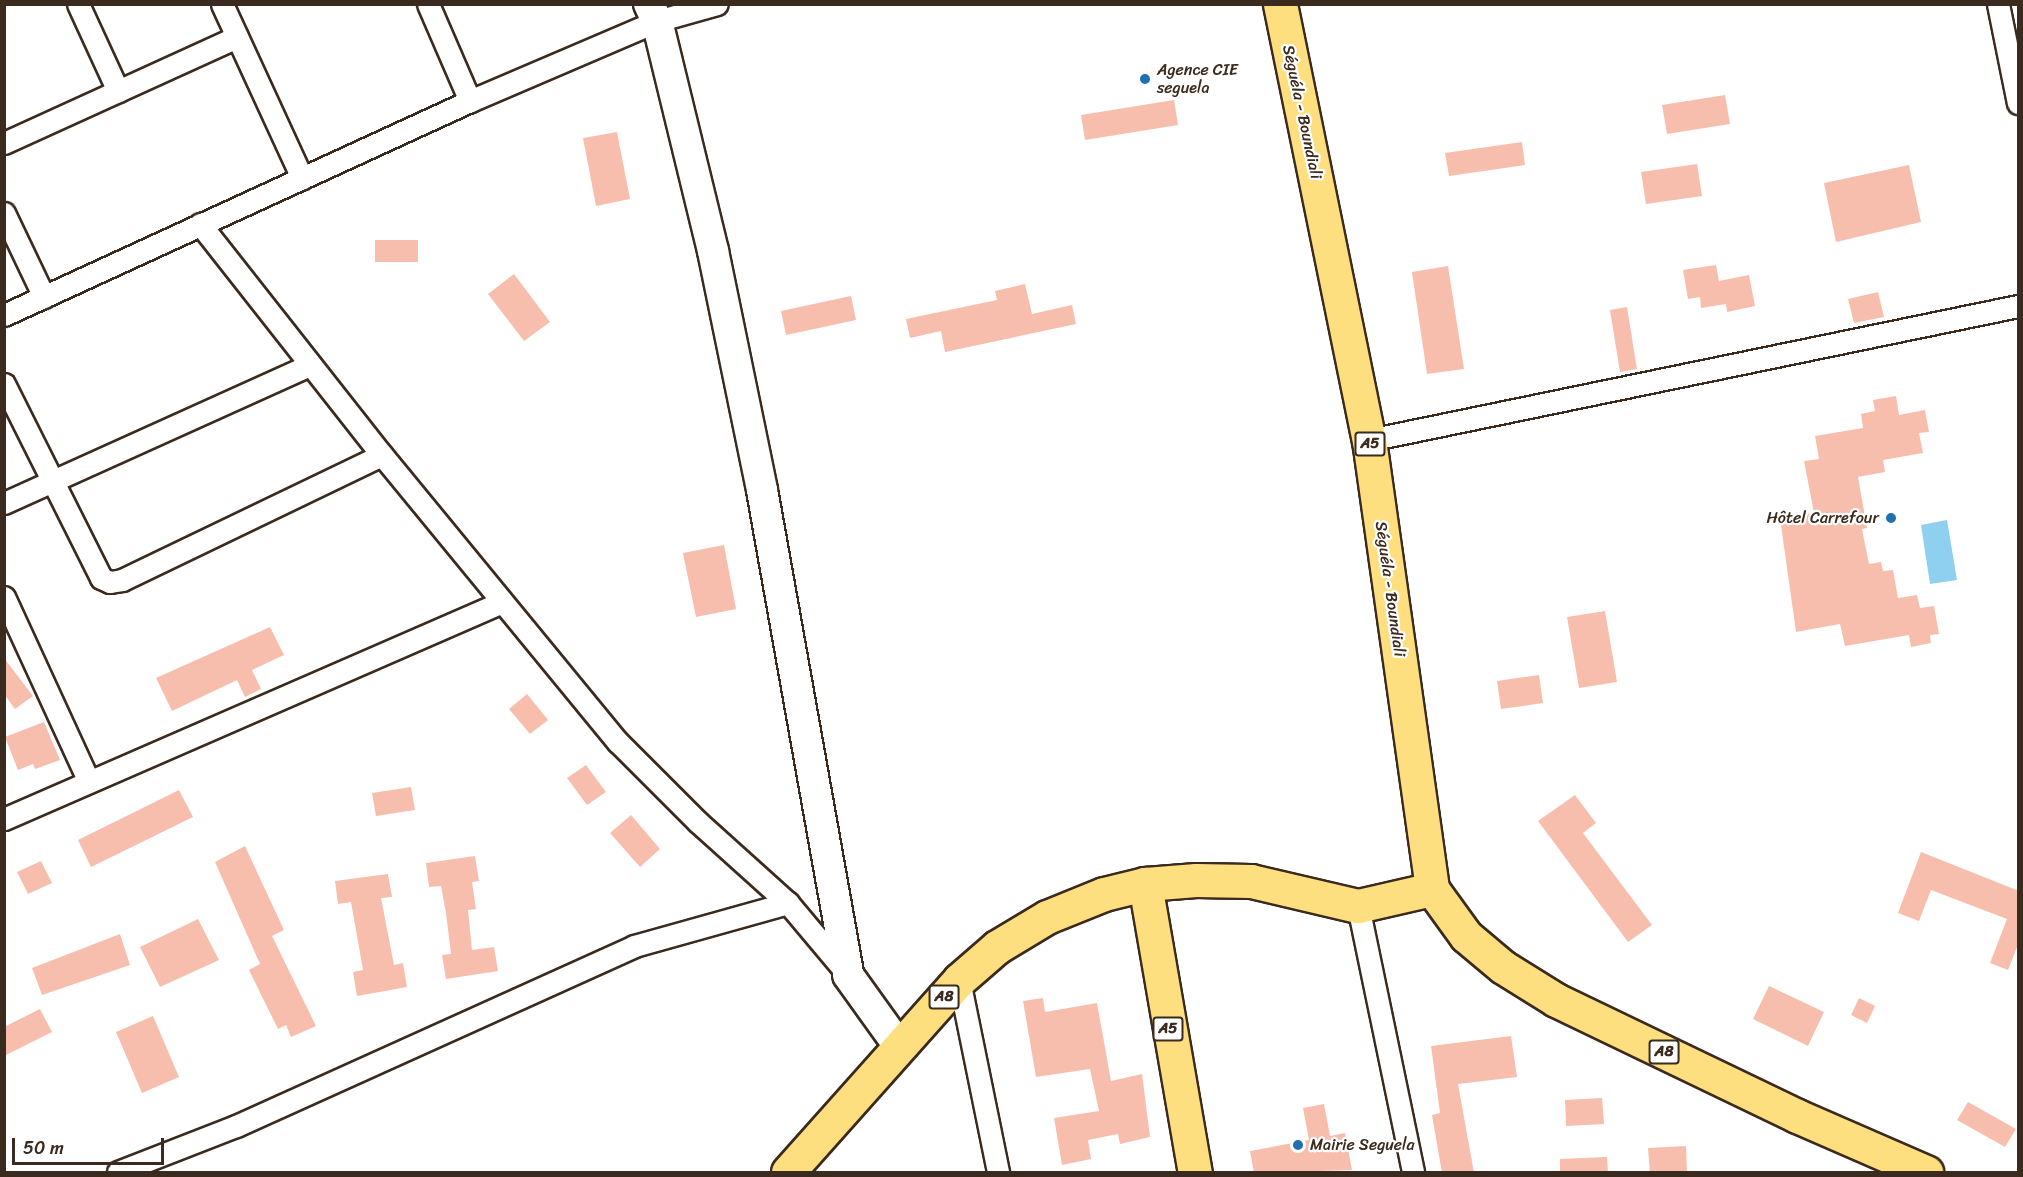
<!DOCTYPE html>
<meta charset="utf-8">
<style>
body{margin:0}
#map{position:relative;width:2023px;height:1177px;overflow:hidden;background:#fff;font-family:Sriracha,sans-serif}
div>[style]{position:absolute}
.water>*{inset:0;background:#8fcff0}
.building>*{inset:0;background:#f7bead}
.roads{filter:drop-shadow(2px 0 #3b2a1e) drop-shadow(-2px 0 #3b2a1e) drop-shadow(0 2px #3b2a1e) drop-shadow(0 -2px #3b2a1e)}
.street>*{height:21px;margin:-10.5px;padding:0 10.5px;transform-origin:10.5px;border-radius:10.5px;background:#fff}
.secondary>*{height:30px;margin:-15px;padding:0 15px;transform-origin:15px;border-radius:15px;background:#fff}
.primary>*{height:33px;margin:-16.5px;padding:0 16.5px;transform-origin:16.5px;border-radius:16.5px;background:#fedf80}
.dots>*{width:16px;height:16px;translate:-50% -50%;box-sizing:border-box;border:3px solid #fff;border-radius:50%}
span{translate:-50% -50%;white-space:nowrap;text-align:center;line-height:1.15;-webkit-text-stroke:4.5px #fff;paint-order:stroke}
.shield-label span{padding:2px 4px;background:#fff;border:2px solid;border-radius:4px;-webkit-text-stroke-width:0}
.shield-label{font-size:15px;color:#3b2a1e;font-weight:700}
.poi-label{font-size:16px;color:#3b2a1e}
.left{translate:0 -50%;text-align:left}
.right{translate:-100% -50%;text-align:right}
.street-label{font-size:16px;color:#3b2a1e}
.frame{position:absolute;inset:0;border:6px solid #3b2a1e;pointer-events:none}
.scale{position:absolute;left:12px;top:1138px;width:152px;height:27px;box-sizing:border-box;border:3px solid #3b2a1e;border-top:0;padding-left:8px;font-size:18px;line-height:21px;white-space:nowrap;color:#3b2a1e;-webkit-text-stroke:4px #fff;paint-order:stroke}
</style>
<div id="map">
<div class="water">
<div style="clip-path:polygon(1947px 520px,1957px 580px,1930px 584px,1921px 525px)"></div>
</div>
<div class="building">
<div style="clip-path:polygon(1725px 95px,1730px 124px,1667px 134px,1662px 105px)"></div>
<div style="clip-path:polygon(1174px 100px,1178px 125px,1085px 140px,1081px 115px)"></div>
<div style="clip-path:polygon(617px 132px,630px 199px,596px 206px,583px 138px)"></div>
<div style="clip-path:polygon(1522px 142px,1525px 165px,1449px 176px,1445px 153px)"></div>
<div style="clip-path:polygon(1697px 164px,1702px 196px,1646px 204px,1641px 172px)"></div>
<div style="clip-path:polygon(1909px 165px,1921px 222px,1836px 242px,1824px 183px)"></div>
<div style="clip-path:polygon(375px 240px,418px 240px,418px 262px,375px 262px)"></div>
<div style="clip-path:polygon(1716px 265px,1719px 281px,1749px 275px,1755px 306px,1727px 312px,1726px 304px,1701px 308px,1700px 297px,1688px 299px,1683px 270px)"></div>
<div style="clip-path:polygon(1448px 266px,1464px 369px,1427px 374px,1412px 272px)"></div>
<div style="clip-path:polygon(514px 274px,550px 322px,524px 341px,488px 294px)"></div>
<div style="clip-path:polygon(1025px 284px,1032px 314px,1072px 305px,1076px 324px,945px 352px,941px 331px,910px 338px,906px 319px,997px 300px,995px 291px)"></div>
<div style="clip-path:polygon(1878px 292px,1884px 317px,1854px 323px,1848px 299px)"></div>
<div style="clip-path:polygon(851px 296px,856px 320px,786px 335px,781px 311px)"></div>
<div style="clip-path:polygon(1627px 307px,1637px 369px,1620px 372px,1610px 310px)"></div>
<div style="clip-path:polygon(1896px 396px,1899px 415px,1925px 410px,1929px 432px,1919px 433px,1923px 453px,1883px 460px,1885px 472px,1858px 477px,1867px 528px,1862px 529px,1869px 564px,1881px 562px,1883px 571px,1893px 570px,1898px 598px,1917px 595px,1920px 608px,1934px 606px,1939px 634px,1930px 635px,1931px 643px,1911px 647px,1909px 635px,1845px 646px,1840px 624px,1796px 632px,1780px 518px,1814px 513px,1804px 461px,1819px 459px,1815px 436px,1863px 428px,1861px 414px,1875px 411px,1873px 400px)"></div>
<div style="clip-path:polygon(724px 545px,736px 609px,696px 617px,683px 553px)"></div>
<div style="clip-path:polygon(1605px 611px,1617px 682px,1579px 688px,1567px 617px)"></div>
<div style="clip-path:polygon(270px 627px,284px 655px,252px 670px,261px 689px,245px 697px,237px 680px,172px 711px,156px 678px)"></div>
<div style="clip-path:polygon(4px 658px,33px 696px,15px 709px,4px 694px)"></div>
<div style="clip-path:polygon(1539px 675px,1543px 703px,1501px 709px,1497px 681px)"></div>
<div style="clip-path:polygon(527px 694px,548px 720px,530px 734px,509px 709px)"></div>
<div style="clip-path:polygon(44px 722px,60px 760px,35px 769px,33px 764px,18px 770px,5px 737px)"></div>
<div style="clip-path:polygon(586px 765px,606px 792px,587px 805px,567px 778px)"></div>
<div style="clip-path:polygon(411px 787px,415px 810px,376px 816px,372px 793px)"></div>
<div style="clip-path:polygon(179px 790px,193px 817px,91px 867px,78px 840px)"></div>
<div style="clip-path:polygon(1575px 795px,1596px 823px,1583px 833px,1652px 925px,1628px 942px,1538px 821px)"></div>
<div style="clip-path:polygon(631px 815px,660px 849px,640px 867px,610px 833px)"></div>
<div style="clip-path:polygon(245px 846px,284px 930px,272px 936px,316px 1026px,291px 1037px,286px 1025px,278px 1029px,249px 970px,260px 964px,215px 862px)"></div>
<div style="clip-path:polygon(1921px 852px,2019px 891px,2019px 942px,2008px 970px,1990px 963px,2007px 919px,1931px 890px,1919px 921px,1898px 913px)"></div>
<div style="clip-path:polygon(475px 856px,479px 881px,472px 882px,476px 909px,468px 910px,472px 950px,494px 947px,498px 971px,446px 979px,442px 955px,451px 954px,446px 913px,441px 886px,429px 887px,426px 863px)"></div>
<div style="clip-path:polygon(41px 861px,52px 883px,28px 894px,17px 872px)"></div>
<div style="clip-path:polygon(388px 874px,392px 897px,381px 898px,394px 965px,403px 963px,407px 987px,357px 996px,353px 972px,363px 970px,351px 902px,338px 904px,335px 881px)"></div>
<div style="clip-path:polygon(198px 919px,219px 960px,160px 987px,140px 947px)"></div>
<div style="clip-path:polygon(120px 934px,130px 965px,42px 995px,32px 968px)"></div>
<div style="clip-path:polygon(1769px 986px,1824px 1012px,1808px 1046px,1753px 1019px)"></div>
<div style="clip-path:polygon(1043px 998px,1045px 1012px,1097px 1003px,1111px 1081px,1142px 1074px,1150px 1137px,1120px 1144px,1118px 1134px,1088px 1140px,1091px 1159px,1062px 1165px,1054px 1118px,1099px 1111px,1090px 1069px,1036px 1077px,1023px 1001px)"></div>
<div style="clip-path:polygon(1859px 998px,1875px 1006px,1867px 1023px,1851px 1015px)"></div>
<div style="clip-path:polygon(40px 1009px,52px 1032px,4px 1056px,4px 1027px)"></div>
<div style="clip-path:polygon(153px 1016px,179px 1077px,142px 1093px,116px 1032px)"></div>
<div style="clip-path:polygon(1511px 1036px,1517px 1077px,1458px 1084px,1474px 1173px,1442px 1173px,1432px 1115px,1440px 1113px,1431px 1046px)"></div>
<div style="clip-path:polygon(1602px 1098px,1604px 1124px,1566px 1126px,1565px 1100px)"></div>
<div style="clip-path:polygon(1968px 1102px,2016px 1129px,2005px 1147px,1957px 1120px)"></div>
<div style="clip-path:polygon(1324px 1104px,1330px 1136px,1345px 1133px,1352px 1170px,1254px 1173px,1250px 1151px,1309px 1140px,1303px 1108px)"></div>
<div style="clip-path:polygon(1686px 1146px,1687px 1173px,1650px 1173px,1648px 1148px)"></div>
<div style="clip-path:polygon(1607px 1157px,1608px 1173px,1560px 1173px,1560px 1159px)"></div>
</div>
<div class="roads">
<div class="street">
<div style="left:78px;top:4px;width:96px;rotate:65.3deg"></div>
<div style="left:222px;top:4px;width:192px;rotate:65.3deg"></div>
<div style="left:428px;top:4px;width:106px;rotate:66.6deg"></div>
<div style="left:1998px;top:4px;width:101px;rotate:78.6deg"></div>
<div style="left:4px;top:143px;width:256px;rotate:-24.5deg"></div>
<div style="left:4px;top:213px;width:93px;rotate:64.5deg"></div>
<div style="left:200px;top:224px;width:294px;rotate:51.8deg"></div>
<div style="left:382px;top:455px;width:372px;rotate:50.6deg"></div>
<div style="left:618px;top:742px;width:113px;rotate:45deg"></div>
<div style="left:698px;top:822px;width:121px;rotate:42deg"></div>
<div style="left:788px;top:903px;width:90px;rotate:50deg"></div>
<div style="left:4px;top:315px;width:513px;rotate:-24.67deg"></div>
<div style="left:470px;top:101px;width:203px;rotate:-23.2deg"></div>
<div style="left:657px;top:21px;width:62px;rotate:-15.8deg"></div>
<div style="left:4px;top:384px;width:217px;rotate:63.4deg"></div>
<div style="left:101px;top:578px;width:10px;rotate:24deg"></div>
<div style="left:110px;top:582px;width:12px;rotate:-9deg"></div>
<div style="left:122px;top:580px;width:288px;rotate:-25.7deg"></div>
<div style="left:1369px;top:440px;width:663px;rotate:-11.67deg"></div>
<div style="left:4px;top:503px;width:336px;rotate:-24.3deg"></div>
<div style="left:4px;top:597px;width:201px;rotate:65.3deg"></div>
<div style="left:4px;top:819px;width:543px;rotate:-23.54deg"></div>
<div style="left:1358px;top:906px;width:272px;rotate:78.3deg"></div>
<div style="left:959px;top:980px;width:196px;rotate:78.5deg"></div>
<div style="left:118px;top:1172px;width:127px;rotate:-21.3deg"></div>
<div style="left:236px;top:1126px;width:437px;rotate:-24.3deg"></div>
<div style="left:634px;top:946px;width:160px;rotate:-15.6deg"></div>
</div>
<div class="secondary">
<div style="left:649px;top:4px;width:19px;rotate:65deg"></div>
<div style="left:657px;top:21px;width:237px;rotate:76.3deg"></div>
<div style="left:713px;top:251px;width:244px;rotate:78.4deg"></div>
<div style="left:762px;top:490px;width:493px;rotate:79.9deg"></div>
<div style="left:848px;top:975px;width:87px;rotate:54.3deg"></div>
</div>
<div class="primary">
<div style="left:1280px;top:4px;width:445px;rotate:78.5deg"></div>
<div style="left:1369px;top:440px;width:453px;rotate:82deg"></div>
<div style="left:1432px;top:889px;width:58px;rotate:54.1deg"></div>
<div style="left:1466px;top:936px;width:48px;rotate:40deg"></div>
<div style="left:1503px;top:967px;width:62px;rotate:31.9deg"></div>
<div style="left:1556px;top:1000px;width:267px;rotate:25.7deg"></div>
<div style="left:1797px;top:1116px;width:141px;rotate:23.5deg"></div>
<div style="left:1145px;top:884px;width:292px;rotate:80.2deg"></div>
<div style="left:788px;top:1172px;width:257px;rotate:-48.3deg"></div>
<div style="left:959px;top:980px;width:50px;rotate:-41deg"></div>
<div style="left:997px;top:947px;width:58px;rotate:-31deg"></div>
<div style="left:1047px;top:917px;width:61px;rotate:-22deg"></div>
<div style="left:1104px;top:894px;width:42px;rotate:-13.7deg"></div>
<div style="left:1145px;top:884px;width:51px;rotate:-4.5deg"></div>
<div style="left:1196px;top:880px;width:55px;rotate:1deg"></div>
<div style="left:1251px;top:881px;width:110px;rotate:13.2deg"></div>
<div style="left:1358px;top:906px;width:76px;rotate:-12.9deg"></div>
</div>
</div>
<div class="dots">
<div style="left:1145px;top:79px;background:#1f6fb2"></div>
<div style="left:1891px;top:518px;background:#1f6fb2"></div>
<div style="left:1298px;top:1145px;background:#1f6fb2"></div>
</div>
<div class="shield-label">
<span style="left:1370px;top:444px">A5</span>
<span style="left:944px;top:997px">A8</span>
<span style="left:1168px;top:1029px">A5</span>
<span style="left:1664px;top:1052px">A8</span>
</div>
<div class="poi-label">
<span class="left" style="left:1157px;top:79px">Agence CIE<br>seguela</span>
<span class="right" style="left:1879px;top:518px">Hôtel Carrefour</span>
<span class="left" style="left:1310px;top:1145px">Mairie Seguela</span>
</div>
<div class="street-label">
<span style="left:1302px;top:112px;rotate:78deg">Séguéla - Boundiali</span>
<span style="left:1390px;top:589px;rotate:82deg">Séguéla - Boundiali</span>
</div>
<div class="frame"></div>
<div class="scale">50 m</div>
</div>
